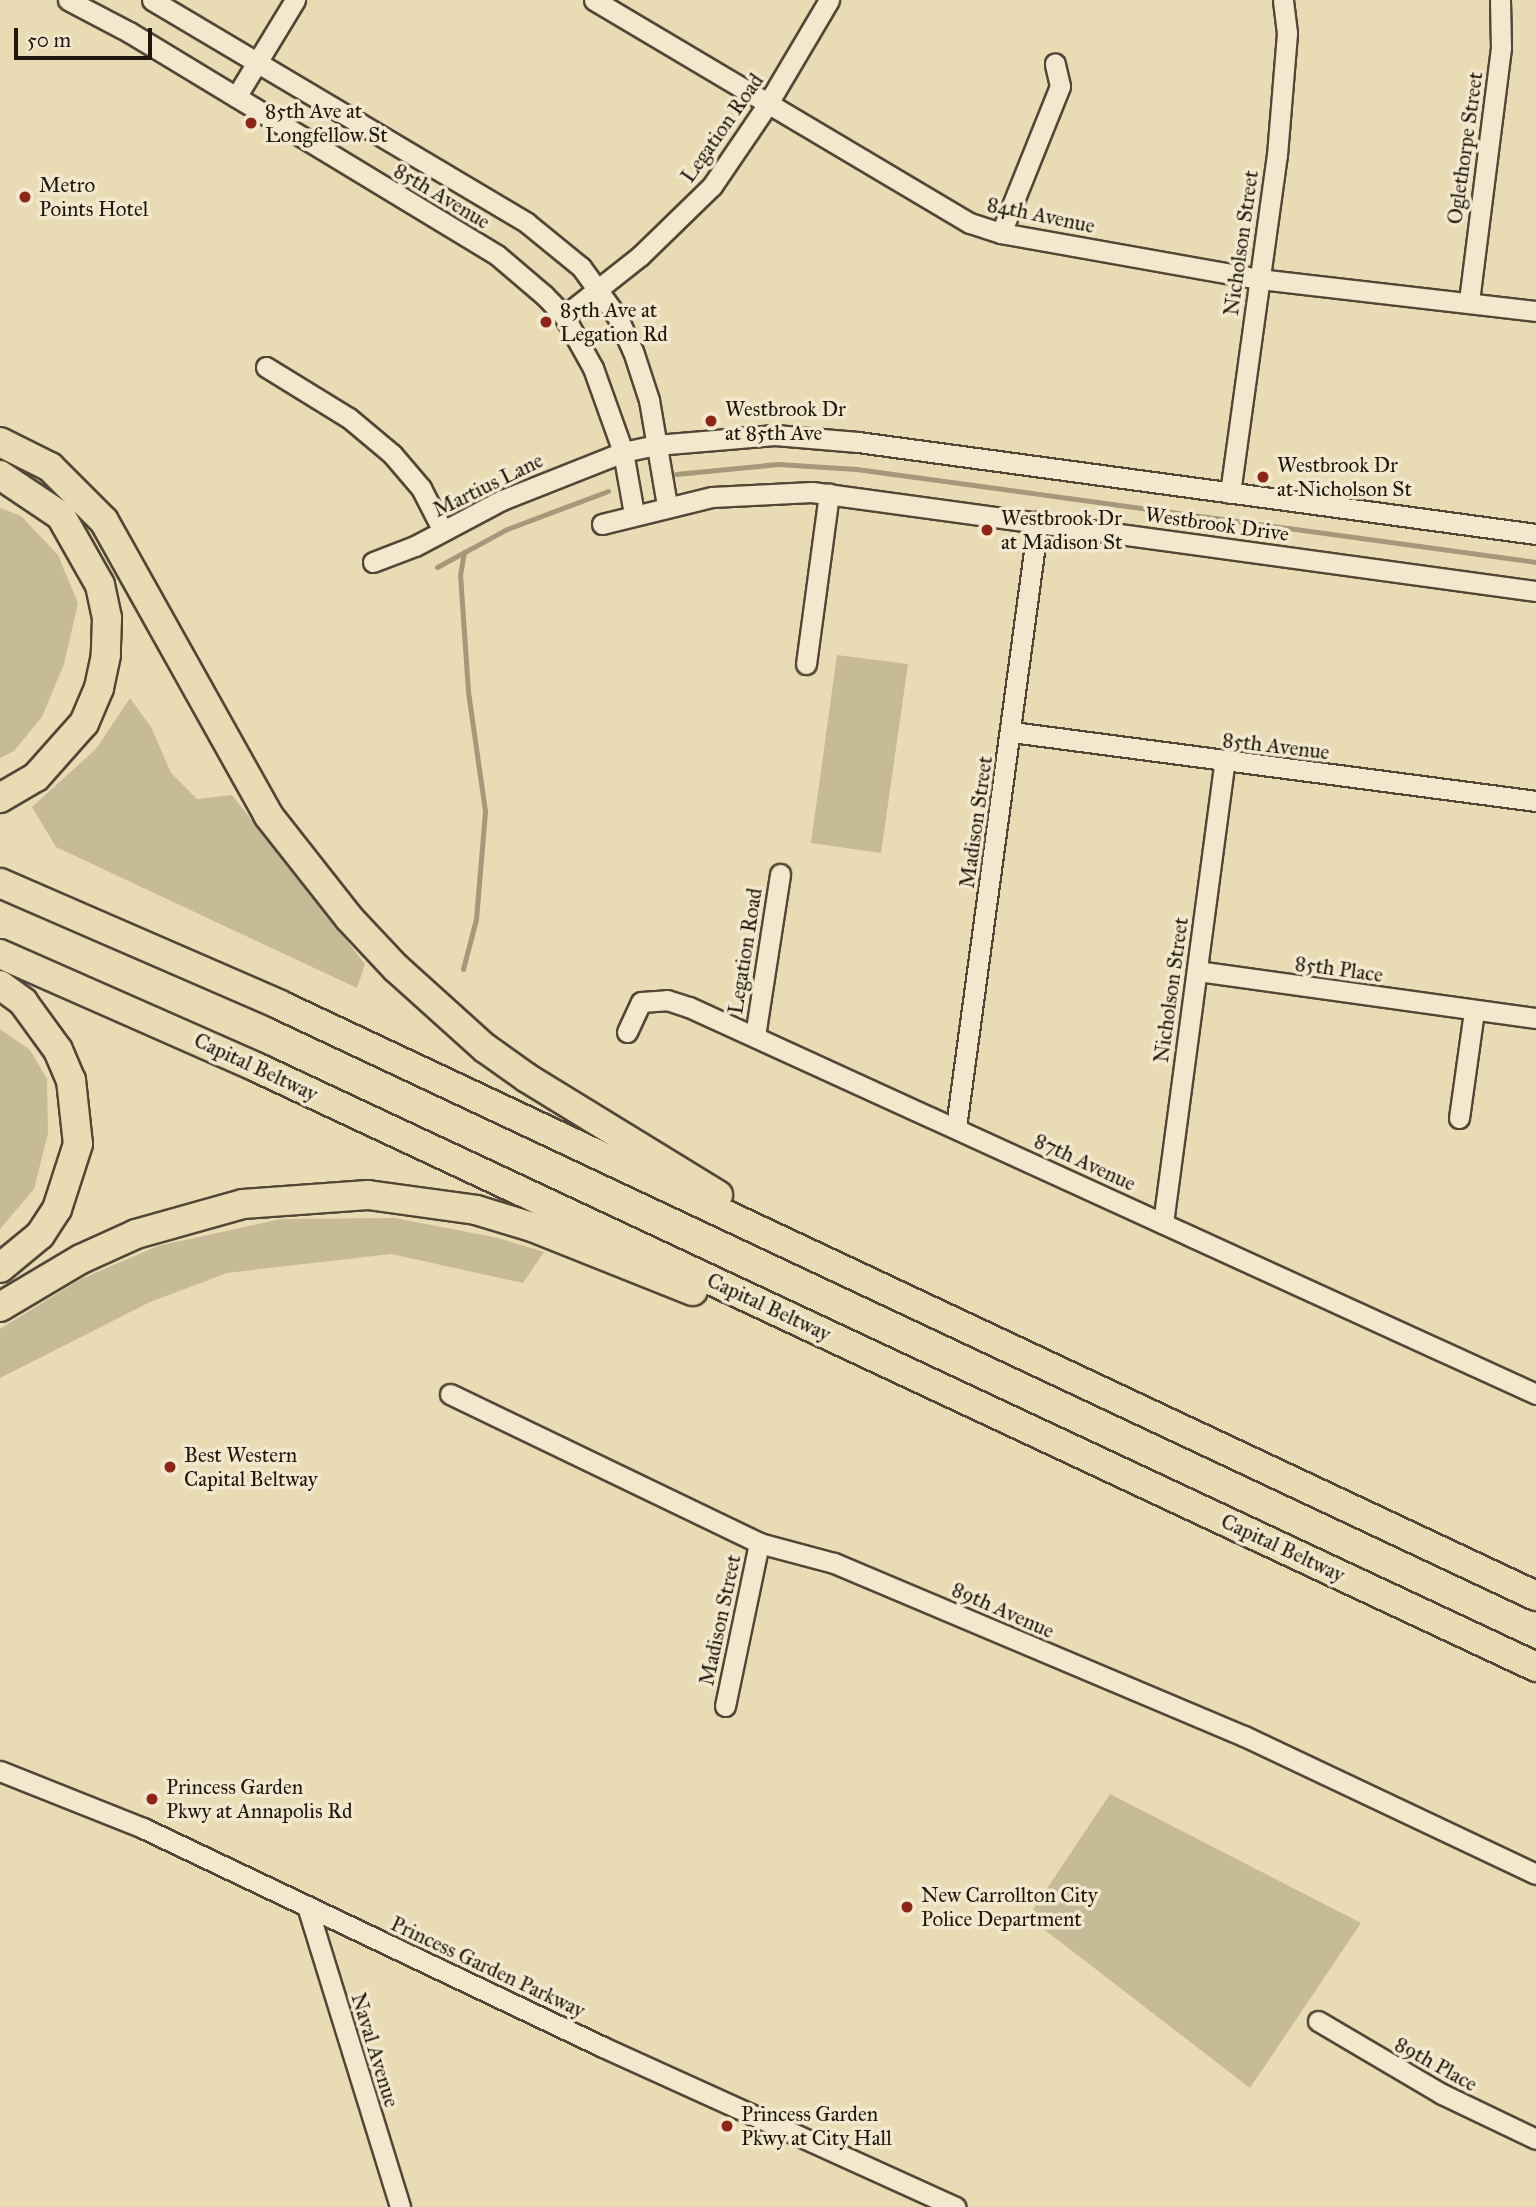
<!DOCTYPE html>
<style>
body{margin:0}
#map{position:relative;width:1536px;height:2207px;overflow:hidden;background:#e9dbb3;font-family:"IM FELL Great Primer",serif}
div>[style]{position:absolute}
.green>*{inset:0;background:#c7ba97}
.stream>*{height:5px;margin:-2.5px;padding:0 2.5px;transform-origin:2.5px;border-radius:2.5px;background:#a5987b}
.roads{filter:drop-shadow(2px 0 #524737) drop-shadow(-2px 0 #524737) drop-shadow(0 2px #524737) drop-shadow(0 -2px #524737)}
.minor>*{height:19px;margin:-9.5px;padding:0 9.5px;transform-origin:9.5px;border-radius:9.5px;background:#f1e8ce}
.highway>*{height:28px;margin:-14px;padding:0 14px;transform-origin:14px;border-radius:14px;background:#e9dbb3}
.dots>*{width:19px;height:19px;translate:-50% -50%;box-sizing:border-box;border:4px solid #f1e8ce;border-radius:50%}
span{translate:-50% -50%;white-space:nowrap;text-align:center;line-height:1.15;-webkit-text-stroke:7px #f1e8ce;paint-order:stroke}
.poi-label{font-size:21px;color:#20160e}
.left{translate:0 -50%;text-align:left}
.street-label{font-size:21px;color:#20160e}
.scale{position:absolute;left:14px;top:28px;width:138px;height:32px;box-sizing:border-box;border:4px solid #20160e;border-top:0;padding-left:9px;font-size:21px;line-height:24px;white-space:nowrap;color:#20160e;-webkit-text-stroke:5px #f1e8ce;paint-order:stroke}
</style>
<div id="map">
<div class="green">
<div style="clip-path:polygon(0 508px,21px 516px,58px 555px,78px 603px,64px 664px,42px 717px,14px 751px,0 758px)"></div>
<div style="clip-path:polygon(837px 655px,908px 664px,881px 853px,811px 843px)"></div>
<div style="clip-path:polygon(130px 698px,151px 727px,171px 773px,197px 799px,232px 795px,365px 964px,357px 988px,56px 847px,32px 807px,96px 749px)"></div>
<div style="clip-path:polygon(0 1029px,30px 1050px,47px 1079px,48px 1133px,34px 1189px,0 1229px)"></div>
<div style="clip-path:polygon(395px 1218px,498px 1238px,544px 1252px,523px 1283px,391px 1254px,227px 1273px,150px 1302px,0 1378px,0 1329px,81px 1279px,158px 1246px,281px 1219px)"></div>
<div style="clip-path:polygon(1110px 1794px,1361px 1923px,1250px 2088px,1028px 1917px)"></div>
</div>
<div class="stream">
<div style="left:676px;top:474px;width:102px;rotate:-5.6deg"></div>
<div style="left:778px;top:464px;width:78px;rotate:3.7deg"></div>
<div style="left:856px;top:469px;width:686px;rotate:7.79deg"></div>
<div style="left:437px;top:567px;width:80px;rotate:-28.5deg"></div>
<div style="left:507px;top:529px;width:108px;rotate:-20.6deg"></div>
<div style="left:463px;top:969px;width:52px;rotate:-75.4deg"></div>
<div style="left:476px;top:919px;width:108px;rotate:-85.2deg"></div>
<div style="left:485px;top:811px;width:121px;rotate:-98.1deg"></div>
<div style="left:468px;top:691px;width:116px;rotate:-93.9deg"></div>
<div style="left:460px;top:575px;width:23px;rotate:-80deg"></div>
</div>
<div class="roads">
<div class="minor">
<div style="left:68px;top:0;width:69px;rotate:27.7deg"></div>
<div style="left:129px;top:32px;width:430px;rotate:31.2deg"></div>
<div style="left:497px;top:255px;width:62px;rotate:40.4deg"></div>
<div style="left:544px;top:295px;width:29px;rotate:46deg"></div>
<div style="left:564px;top:316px;width:60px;rotate:60.9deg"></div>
<div style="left:593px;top:368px;width:89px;rotate:70.3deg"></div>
<div style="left:623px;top:452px;width:63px;rotate:79.9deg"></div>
<div style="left:152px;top:0;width:436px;rotate:30.7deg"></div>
<div style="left:527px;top:223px;width:70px;rotate:39.2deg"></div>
<div style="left:581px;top:267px;width:63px;rotate:54deg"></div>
<div style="left:618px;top:318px;width:36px;rotate:66deg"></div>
<div style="left:633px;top:351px;width:52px;rotate:71.9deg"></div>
<div style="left:649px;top:400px;width:107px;rotate:80.3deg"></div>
<div style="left:594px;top:0;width:437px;rotate:30.7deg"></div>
<div style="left:970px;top:223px;width:33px;rotate:18deg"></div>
<div style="left:1001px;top:233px;width:262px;rotate:10.1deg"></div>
<div style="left:1259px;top:279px;width:279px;rotate:6.6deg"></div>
<div style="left:236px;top:97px;width:114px;rotate:-58.7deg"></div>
<div style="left:1001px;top:233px;width:158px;rotate:-68.1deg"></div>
<div style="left:1060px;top:86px;width:23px;rotate:-103deg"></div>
<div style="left:1469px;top:301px;width:255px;rotate:-82.8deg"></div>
<div style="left:1501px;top:48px;width:48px;rotate:-91.2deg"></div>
<div style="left:564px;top:316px;width:97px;rotate:-38.3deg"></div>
<div style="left:640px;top:256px;width:100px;rotate:-44.2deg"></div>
<div style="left:712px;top:186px;width:98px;rotate:-55.8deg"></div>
<div style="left:767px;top:105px;width:122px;rotate:-59.4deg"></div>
<div style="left:266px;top:367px;width:97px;rotate:31.6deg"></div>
<div style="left:349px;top:418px;width:56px;rotate:39.9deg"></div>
<div style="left:392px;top:454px;width:45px;rotate:49.5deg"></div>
<div style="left:421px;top:488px;width:48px;rotate:62.9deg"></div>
<div style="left:1230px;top:493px;width:341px;rotate:-82.1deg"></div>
<div style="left:1277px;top:155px;width:122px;rotate:-85.3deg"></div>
<div style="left:1287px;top:33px;width:33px;rotate:-97deg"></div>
<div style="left:602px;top:524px;width:113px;rotate:-13.8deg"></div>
<div style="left:712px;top:497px;width:100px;rotate:-2.9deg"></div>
<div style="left:812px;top:492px;width:731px;rotate:7.79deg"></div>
<div style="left:373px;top:562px;width:45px;rotate:-20.9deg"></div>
<div style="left:415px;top:546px;width:98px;rotate:-27.9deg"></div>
<div style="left:502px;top:500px;width:130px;rotate:-21.6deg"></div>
<div style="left:623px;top:452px;width:34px;rotate:-12deg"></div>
<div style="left:656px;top:445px;width:119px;rotate:-4.8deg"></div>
<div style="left:775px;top:435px;width:83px;rotate:4.8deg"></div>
<div style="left:858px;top:442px;width:684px;rotate:7.73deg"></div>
<div style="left:806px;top:664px;width:172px;rotate:-82.3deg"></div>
<div style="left:1012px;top:732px;width:529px;rotate:7.5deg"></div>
<div style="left:1197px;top:971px;width:342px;rotate:7.9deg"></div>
<div style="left:627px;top:1032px;width:33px;rotate:-65deg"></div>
<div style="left:641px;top:1002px;width:26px;rotate:-4deg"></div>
<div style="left:667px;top:1000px;width:23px;rotate:18deg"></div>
<div style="left:689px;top:1007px;width:931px;rotate:24.56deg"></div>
<div style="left:755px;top:1036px;width:164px;rotate:-81.2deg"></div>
<div style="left:1459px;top:1118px;width:108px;rotate:-82deg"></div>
<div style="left:956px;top:1127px;width:611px;rotate:-82.28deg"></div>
<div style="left:1163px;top:1223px;width:464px;rotate:-82.4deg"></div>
<div style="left:450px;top:1394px;width:343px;rotate:25.7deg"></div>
<div style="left:759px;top:1543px;width:78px;rotate:14.9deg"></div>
<div style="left:834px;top:1563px;width:445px;rotate:22.9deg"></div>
<div style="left:1244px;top:1736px;width:323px;rotate:25.3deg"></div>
<div style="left:725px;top:1706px;width:167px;rotate:-78.2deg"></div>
<div style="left:0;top:1771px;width:154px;rotate:21.7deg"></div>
<div style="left:143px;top:1828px;width:509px;rotate:25.46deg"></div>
<div style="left:603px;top:2047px;width:387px;rotate:24.4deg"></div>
<div style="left:307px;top:1906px;width:315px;rotate:72.8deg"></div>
<div style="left:1318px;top:2021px;width:144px;rotate:30.5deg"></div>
<div style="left:1442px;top:2094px;width:104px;rotate:25.6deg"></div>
</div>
<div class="highway">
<div style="left:0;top:442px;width:56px;rotate:26.6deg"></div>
<div style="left:50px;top:467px;width:76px;rotate:45deg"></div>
<div style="left:104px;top:521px;width:337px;rotate:60.8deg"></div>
<div style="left:268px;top:815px;width:131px;rotate:51.8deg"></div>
<div style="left:349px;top:918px;width:69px;rotate:46.8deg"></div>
<div style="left:396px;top:968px;width:120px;rotate:42deg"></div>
<div style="left:485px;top:1048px;width:52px;rotate:35.5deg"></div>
<div style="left:527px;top:1078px;width:224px;rotate:31.5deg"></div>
<div style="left:0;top:475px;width:73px;rotate:33.9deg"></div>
<div style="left:61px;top:516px;width:79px;rotate:60.5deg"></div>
<div style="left:100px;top:585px;width:34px;rotate:78deg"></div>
<div style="left:107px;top:618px;width:37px;rotate:92deg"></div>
<div style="left:106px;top:655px;width:34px;rotate:102deg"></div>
<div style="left:99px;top:688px;width:38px;rotate:113deg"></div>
<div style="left:84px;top:723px;width:72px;rotate:131.6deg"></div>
<div style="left:36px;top:777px;width:42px;rotate:149.7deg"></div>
<div style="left:0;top:883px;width:305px;rotate:23.5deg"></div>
<div style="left:280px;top:1005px;width:1388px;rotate:25.2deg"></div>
<div style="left:0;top:954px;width:280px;rotate:23.8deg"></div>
<div style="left:256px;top:1067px;width:1414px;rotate:25.11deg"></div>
<div style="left:0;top:985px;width:29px;rotate:36deg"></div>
<div style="left:23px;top:1002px;width:59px;rotate:53.9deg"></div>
<div style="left:58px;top:1050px;width:33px;rotate:67deg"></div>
<div style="left:71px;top:1080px;width:64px;rotate:83.8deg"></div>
<div style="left:78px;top:1144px;width:68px;rotate:107.9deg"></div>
<div style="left:57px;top:1209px;width:31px;rotate:123deg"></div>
<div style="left:40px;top:1235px;width:52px;rotate:140.5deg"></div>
<div style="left:0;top:1307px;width:94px;rotate:-30.7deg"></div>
<div style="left:81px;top:1259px;width:60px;rotate:-24.4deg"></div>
<div style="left:136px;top:1234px;width:111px;rotate:-15.7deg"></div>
<div style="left:243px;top:1204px;width:125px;rotate:-4.1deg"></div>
<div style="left:368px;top:1195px;width:109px;rotate:7.9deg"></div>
<div style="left:476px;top:1210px;width:59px;rotate:16.9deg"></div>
<div style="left:532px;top:1227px;width:173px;rotate:21.7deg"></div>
</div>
</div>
<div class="dots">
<div style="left:251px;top:123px;background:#8f2418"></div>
<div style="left:25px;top:197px;background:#8f2418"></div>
<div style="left:546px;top:322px;background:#8f2418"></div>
<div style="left:711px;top:421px;background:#8f2418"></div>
<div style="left:1263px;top:477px;background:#8f2418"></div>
<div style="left:987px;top:530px;background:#8f2418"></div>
<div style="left:170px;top:1467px;background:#8f2418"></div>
<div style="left:152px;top:1799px;background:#8f2418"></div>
<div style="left:907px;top:1907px;background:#8f2418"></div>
<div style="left:727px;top:2126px;background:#8f2418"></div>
</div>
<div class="poi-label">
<span class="left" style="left:265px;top:123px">85th Ave at<br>Longfellow St</span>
<span class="left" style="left:39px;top:197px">Metro<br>Points Hotel</span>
<span class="left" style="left:560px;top:322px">85th Ave at<br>Legation Rd</span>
<span class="left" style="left:725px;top:421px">Westbrook Dr<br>at 85th Ave</span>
<span class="left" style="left:1277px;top:477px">Westbrook Dr<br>at Nicholson St</span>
<span class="left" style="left:1001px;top:530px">Westbrook Dr<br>at Madison St</span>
<span class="left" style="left:184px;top:1467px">Best Western<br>Capital Beltway</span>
<span class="left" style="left:166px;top:1799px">Princess Garden<br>Pkwy at Annapolis Rd</span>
<span class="left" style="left:921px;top:1907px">New Carrollton City<br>Police Department</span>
<span class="left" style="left:741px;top:2126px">Princess Garden<br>Pkwy at City Hall</span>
</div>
<div class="street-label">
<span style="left:722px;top:128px;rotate:-55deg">Legation Road</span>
<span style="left:1465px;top:148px;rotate:-82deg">Oglethorpe Street</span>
<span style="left:442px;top:196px;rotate:31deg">85th Avenue</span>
<span style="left:1041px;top:215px;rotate:12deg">84th Avenue</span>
<span style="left:1241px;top:243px;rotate:-82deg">Nicholson Street</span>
<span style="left:488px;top:485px;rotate:-26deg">Martius Lane</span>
<span style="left:1217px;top:524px;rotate:8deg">Westbrook Drive</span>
<span style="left:1276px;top:746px;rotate:7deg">85th Avenue</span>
<span style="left:976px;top:822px;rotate:-82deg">Madison Street</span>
<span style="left:745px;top:951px;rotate:-81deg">Legation Road</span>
<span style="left:1339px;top:969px;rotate:8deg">85th Place</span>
<span style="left:1171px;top:990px;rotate:-82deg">Nicholson Street</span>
<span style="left:256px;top:1067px;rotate:25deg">Capital Beltway</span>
<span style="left:1085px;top:1162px;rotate:25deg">87th Avenue</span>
<span style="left:769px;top:1307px;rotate:25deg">Capital Beltway</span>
<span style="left:1283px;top:1548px;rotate:25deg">Capital Beltway</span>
<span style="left:1003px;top:1610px;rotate:24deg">89th Avenue</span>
<span style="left:720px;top:1620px;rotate:-78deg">Madison Street</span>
<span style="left:488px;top:1967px;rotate:25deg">Princess Garden Parkway</span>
<span style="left:375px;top:2050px;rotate:73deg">Naval Avenue</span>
<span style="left:1436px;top:2064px;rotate:29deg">89th Place</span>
</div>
<div class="scale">50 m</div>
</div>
